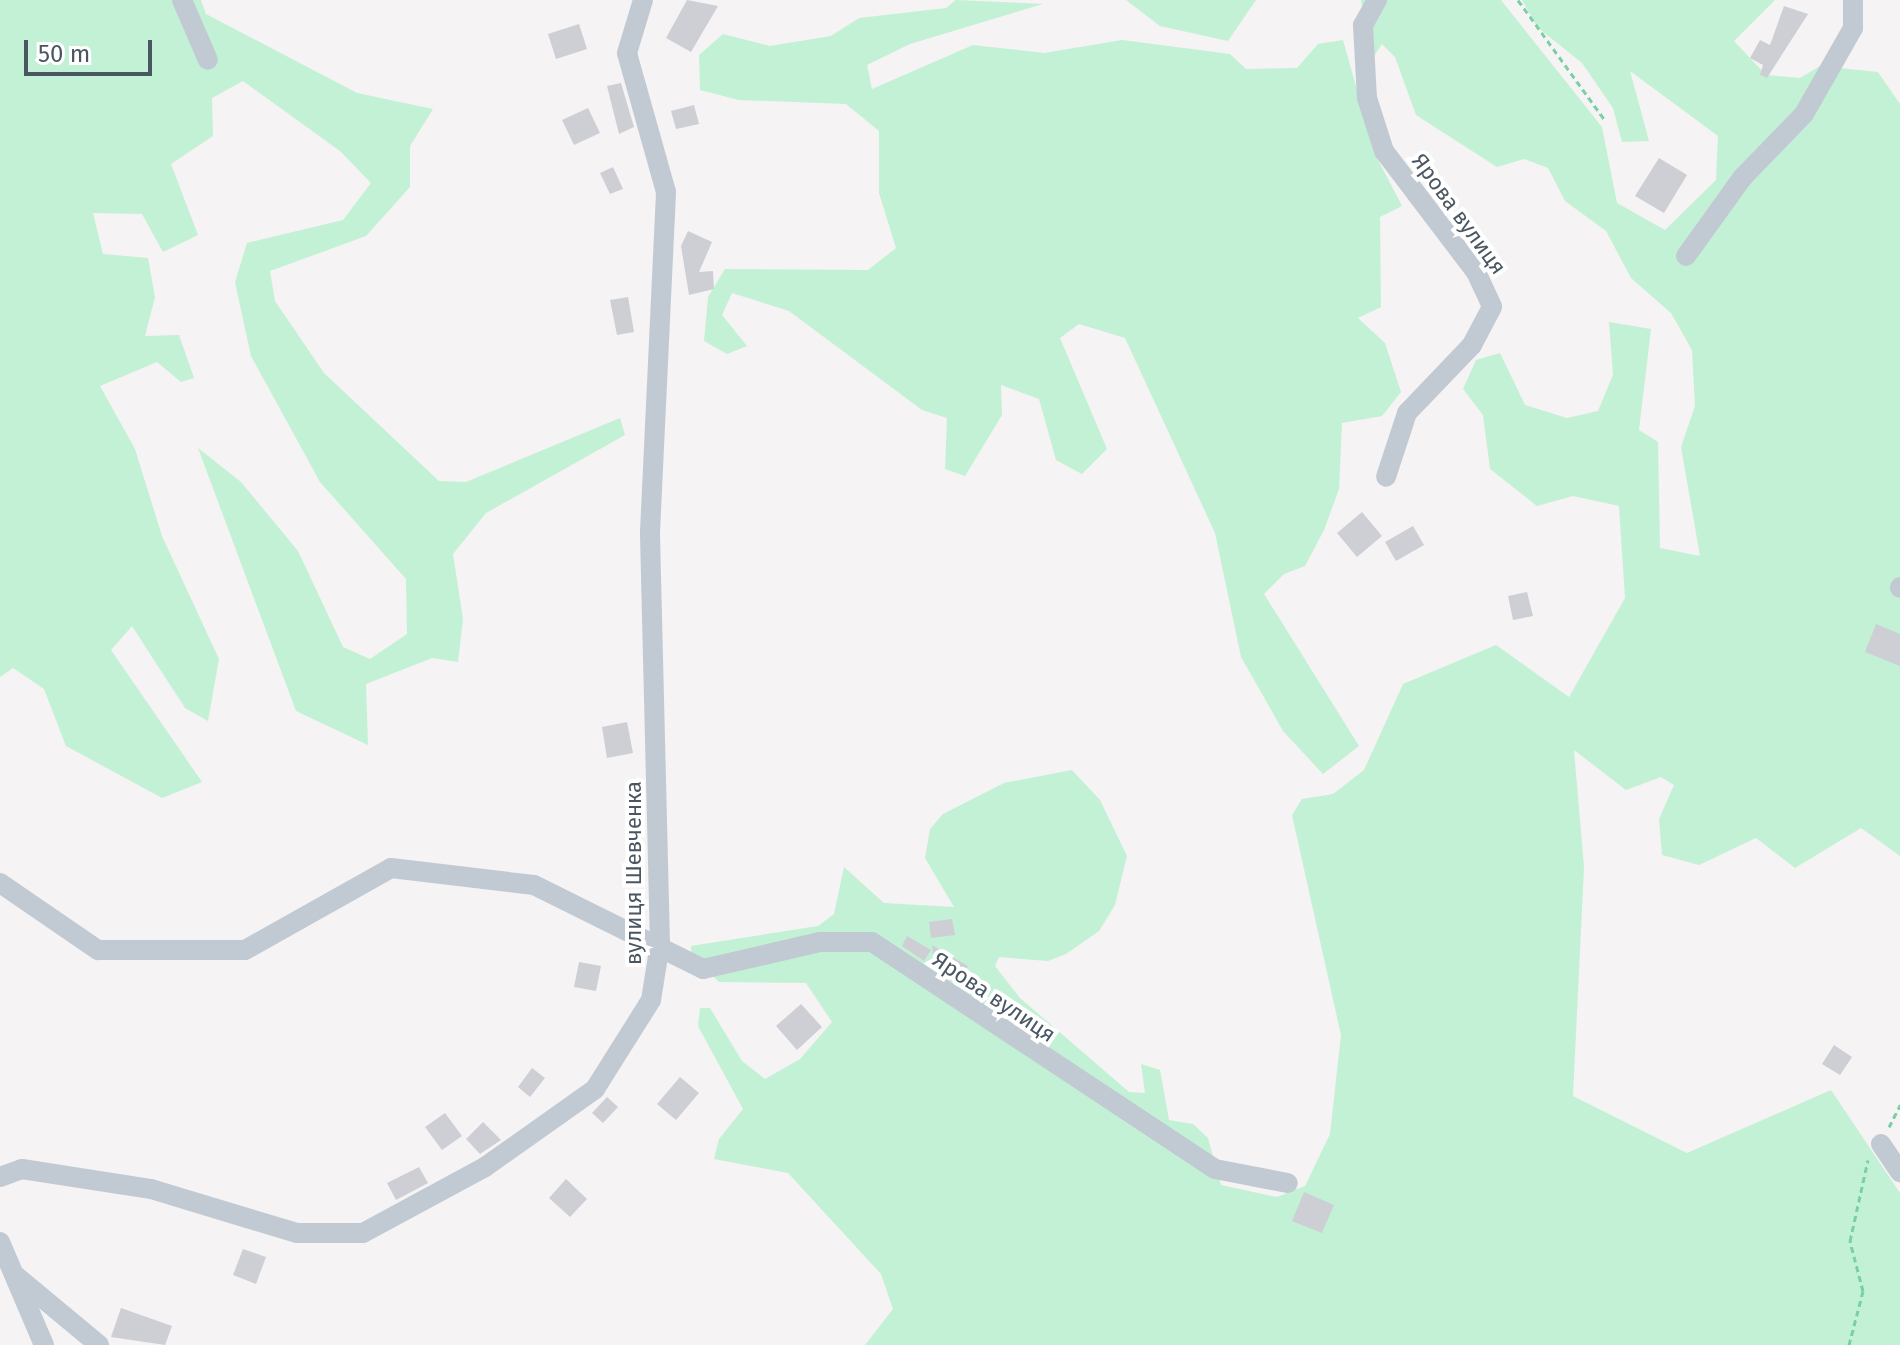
<!DOCTYPE html>
<meta charset="utf-8">
<style>
body{margin:0}
#map{position:relative;width:1900px;height:1345px;overflow:hidden;background:#f5f3f3;font-family:"Fira Sans",sans-serif}
div>[style]{position:absolute}
.green>*{inset:0;background:#c3f1d5}
.building>*{inset:0;background:#cdcfd5}
.path>*{height:3px;margin-top:-1.5px;transform-origin:0;background:repeating-linear-gradient(90deg,#7ad0a6 0 6px,transparent 0 10px)}
.minor>*{height:20px;margin:-10px;padding:0 10px;transform-origin:10px;border-radius:10px;background:#c1cad2}
span{translate:-50% -50%;white-space:nowrap;text-align:center;line-height:1.15;-webkit-text-stroke:8px #fff;paint-order:stroke}
.street-label{font-size:22px;color:#4a5661}
.scale{position:absolute;left:24px;top:40px;width:128px;height:36px;box-sizing:border-box;border:4px solid #4a5661;border-top:0;padding-left:10px;font-size:24px;line-height:28px;white-space:nowrap;color:#4a5661;-webkit-text-stroke:6px #fff;paint-order:stroke}
</style>
<div id="map">
<div class="green">
<div style="clip-path:polygon(0 0,201px 0,206px 14px,357px 93px,433px 109px,410px 146px,410px 187px,366px 236px,270px 271px,275px 301px,324px 373px,439px 481px,466px 482px,620px 418px,625px 435px,486px 513px,453px 554px,463px 619px,458px 662px,432px 658px,366px 684px,368px 745px,296px 711px,198px 448px,241px 482px,298px 551px,343px 647px,370px 659px,407px 634px,406px 579px,320px 482px,251px 356px,235px 282px,247px 243px,343px 220px,371px 183px,340px 151px,243px 81px,212px 98px,213px 136px,171px 164px,198px 235px,163px 252px,142px 214px,93px 213px,103px 254px,148px 258px,155px 297px,145px 336px,179px 335px,194px 378px,181px 382px,157px 362px,100px 386px,135px 449px,162px 536px,219px 659px,208px 721px,185px 708px,132px 626px,111px 650px,202px 782px,162px 798px,66px 746px,44px 689px,13px 668px,0 677px)"></div>
<div style="clip-path:polygon(956px 0,1043px 4px,910px 44px,867px 65px,872px 89px,973px 45px,1044px 53px,1122px 40px,1230px 54px,1246px 69px,1297px 68px,1318px 44px,1343px 40px,1375px 154px,1402px 206px,1380px 217px,1381px 307px,1358px 318px,1385px 343px,1401px 392px,1382px 416px,1342px 423px,1339px 489px,1324px 530px,1305px 566px,1284px 574px,1264px 594px,1359px 746px,1323px 774px,1283px 731px,1241px 657px,1215px 533px,1125px 338px,1079px 324px,1060px 338px,1107px 449px,1082px 474px,1056px 460px,1039px 399px,1001px 385px,1002px 415px,965px 476px,945px 469px,947px 418px,922px 410px,789px 311px,732px 293px,722px 315px,747px 346px,727px 354px,704px 341px,708px 297px,725px 269px,868px 270px,896px 248px,879px 193px,879px 131px,846px 104px,739px 100px,700px 90px,699px 55px,723px 34px,770px 46px,831px 36px,859px 18px,946px 8px)"></div>
<div style="clip-path:polygon(1126px 0,1256px 0,1228px 41px,1160px 26px)"></div>
<div style="clip-path:polygon(1361px 0,1501px 0,1602px 127px,1617px 203px,1665px 230px,1716px 180px,1718px 136px,1630px 71px,1649px 141px,1622px 142px,1613px 108px,1582px 63px,1537px 27px,1522px 0,1775px 0,1734px 41px,1766px 75px,1800px 78px,1820px 66px,1878px 72px,1900px 104px,1900px 856px,1861px 828px,1795px 868px,1756px 838px,1699px 865px,1662px 855px,1659px 819px,1674px 785px,1661px 777px,1626px 790px,1574px 750px,1584px 867px,1573px 1096px,1687px 1153px,1831px 1090px,1900px 1193px,1900px 1345px,865px 1345px,893px 1309px,881px 1274px,788px 1173px,714px 1159px,719px 1139px,743px 1109px,698px 1026px,700px 1008px,710px 1008px,742px 1061px,765px 1079px,800px 1059px,832px 1022px,806px 983px,719px 982px,691px 955px,691px 946px,818px 926px,834px 914px,844px 867px,884px 903px,954px 907px,925px 858px,930px 829px,943px 814px,1004px 783px,1072px 770px,1100px 800px,1127px 856px,1115px 905px,1099px 931px,1066px 954px,1048px 961px,999px 957px,995px 966px,1020px 998px,1129px 1092px,1145px 1093px,1141px 1064px,1160px 1070px,1169px 1120px,1193px 1124px,1208px 1138px,1221px 1185px,1277px 1197px,1305px 1186px,1330px 1134px,1341px 1035px,1292px 815px,1302px 799px,1333px 794px,1364px 770px,1403px 684px,1496px 645px,1569px 697px,1625px 598px,1619px 506px,1573px 496px,1537px 506px,1490px 469px,1483px 415px,1463px 389px,1476px 360px,1500px 353px,1525px 405px,1567px 418px,1598px 411px,1613px 375px,1609px 322px,1651px 329px,1639px 430px,1658px 442px,1660px 548px,1700px 556px,1681px 447px,1695px 406px,1692px 350px,1671px 313px,1631px 278px,1606px 231px,1565px 201px,1548px 168px,1524px 159px,1497px 167px,1416px 115px,1395px 57px,1382px 44px,1370px 62px)"></div>
</div>
<div class="building">
<div style="clip-path:polygon(687px 0,718px 6px,691px 52px,666px 38px)"></div>
<div style="clip-path:polygon(1784px 6px,1808px 14px,1767px 78px,1760px 75px,1763px 65px,1750px 58px,1760px 40px,1770px 45px)"></div>
<div style="clip-path:polygon(579px 24px,587px 49px,556px 59px,548px 34px)"></div>
<div style="clip-path:polygon(621px 83px,634px 127px,619px 134px,607px 86px)"></div>
<div style="clip-path:polygon(694px 105px,699px 124px,676px 129px,671px 111px)"></div>
<div style="clip-path:polygon(588px 108px,600px 133px,574px 145px,562px 120px)"></div>
<div style="clip-path:polygon(1659px 158px,1687px 175px,1664px 213px,1635px 196px)"></div>
<div style="clip-path:polygon(613px 167px,623px 189px,610px 194px,600px 173px)"></div>
<div style="clip-path:polygon(688px 231px,712px 242px,699px 272px,713px 271px,714px 289px,689px 295px,681px 246px)"></div>
<div style="clip-path:polygon(628px 297px,634px 332px,617px 335px,610px 300px)"></div>
<div style="clip-path:polygon(1362px 512px,1382px 536px,1357px 557px,1337px 533px)"></div>
<div style="clip-path:polygon(1413px 526px,1424px 545px,1396px 561px,1385px 542px)"></div>
<div style="clip-path:polygon(1527px 592px,1533px 616px,1513px 620px,1508px 596px)"></div>
<div style="clip-path:polygon(1876px 624px,1900px 634px,1900px 666px,1865px 652px)"></div>
<div style="clip-path:polygon(627px 722px,633px 753px,607px 758px,602px 727px)"></div>
<div style="clip-path:polygon(952px 919px,955px 935px,931px 938px,929px 922px)"></div>
<div style="clip-path:polygon(907px 936px,931px 950px,924px 961px,902px 946px)"></div>
<div style="clip-path:polygon(932px 945px,968px 966px,959px 981px,934px 965px)"></div>
<div style="clip-path:polygon(579px 962px,601px 966px,596px 991px,574px 987px)"></div>
<div style="clip-path:polygon(801px 1004px,822px 1027px,797px 1050px,776px 1026px)"></div>
<div style="clip-path:polygon(1834px 1045px,1852px 1057px,1840px 1075px,1822px 1064px)"></div>
<div style="clip-path:polygon(532px 1068px,545px 1078px,530px 1097px,518px 1087px)"></div>
<div style="clip-path:polygon(680px 1077px,699px 1093px,676px 1120px,657px 1104px)"></div>
<div style="clip-path:polygon(607px 1097px,618px 1107px,603px 1123px,592px 1113px)"></div>
<div style="clip-path:polygon(445px 1113px,462px 1136px,442px 1150px,425px 1127px)"></div>
<div style="clip-path:polygon(483px 1122px,501px 1140px,480px 1154px,466px 1139px)"></div>
<div style="clip-path:polygon(419px 1167px,428px 1183px,396px 1200px,387px 1183px)"></div>
<div style="clip-path:polygon(566px 1179px,587px 1199px,570px 1217px,549px 1198px)"></div>
<div style="clip-path:polygon(1304px 1192px,1334px 1205px,1322px 1233px,1292px 1221px)"></div>
<div style="clip-path:polygon(243px 1249px,266px 1257px,256px 1284px,233px 1275px)"></div>
<div style="clip-path:polygon(121px 1308px,172px 1326px,165px 1345px,111px 1337px)"></div>
</div>
<div class="path">
<div style="left:1518px;top:0;width:147px;rotate:54.1deg"></div>
<div style="left:1889px;top:1127px;width:25px;rotate:-63deg"></div>
<div style="left:1849px;top:1345px;width:56px;rotate:-75.5deg"></div>
<div style="left:1863px;top:1291px;width:52px;rotate:-104.6deg"></div>
<div style="left:1850px;top:1241px;width:83px;rotate:-77.5deg"></div>
</div>
<div class="minor">
<div style="left:182px;top:0;width:65px;rotate:66.6deg"></div>
<div style="left:1377px;top:0;width:29px;rotate:119deg"></div>
<div style="left:1363px;top:25px;width:73px;rotate:86.9deg"></div>
<div style="left:1367px;top:98px;width:56px;rotate:72.2deg"></div>
<div style="left:1384px;top:151px;width:152px;rotate:52.8deg"></div>
<div style="left:1476px;top:272px;width:38px;rotate:65deg"></div>
<div style="left:1492px;top:307px;width:43px;rotate:117.8deg"></div>
<div style="left:1472px;top:345px;width:94px;rotate:133.7deg"></div>
<div style="left:1407px;top:413px;width:67px;rotate:108.2deg"></div>
<div style="left:1686px;top:256px;width:96px;rotate:-54.3deg"></div>
<div style="left:1742px;top:178px;width:89px;rotate:-45.9deg"></div>
<div style="left:1804px;top:114px;width:99px;rotate:-60.3deg"></div>
<div style="left:1853px;top:28px;width:28px;rotate:-90deg"></div>
<div style="left:1900px;top:588px;width:1px;rotate:-90deg"></div>
<div style="left:0;top:883px;width:119px;rotate:34.4deg"></div>
<div style="left:98px;top:950px;width:147px"></div>
<div style="left:245px;top:950px;width:167px;rotate:-29.3deg"></div>
<div style="left:391px;top:868px;width:144px;rotate:6.8deg"></div>
<div style="left:534px;top:885px;width:189px;rotate:26.4deg"></div>
<div style="left:703px;top:969px;width:120px;rotate:-13deg"></div>
<div style="left:820px;top:942px;width:52px"></div>
<div style="left:872px;top:942px;width:411px;rotate:33.5deg"></div>
<div style="left:1215px;top:1169px;width:74px;rotate:10.9deg"></div>
<div style="left:1881px;top:1144px;width:34px;rotate:56deg"></div>
<div style="left:0;top:1177px;width:23px;rotate:-20deg"></div>
<div style="left:22px;top:1169px;width:131px;rotate:8.8deg"></div>
<div style="left:151px;top:1189px;width:152px;rotate:16.8deg"></div>
<div style="left:297px;top:1233px;width:66px"></div>
<div style="left:363px;top:1233px;width:139px;rotate:-28.4deg"></div>
<div style="left:485px;top:1167px;width:135px;rotate:-35.3deg"></div>
<div style="left:595px;top:1089px;width:105px;rotate:-57.8deg"></div>
<div style="left:651px;top:1000px;width:57px;rotate:-80.9deg"></div>
<div style="left:660px;top:944px;width:412px;rotate:-91.4deg"></div>
<div style="left:650px;top:532px;width:340px;rotate:-87.3deg"></div>
<div style="left:666px;top:192px;width:144px;rotate:-105.7deg"></div>
<div style="left:627px;top:53px;width:55px;rotate:-73.2deg"></div>
<div style="left:0;top:1242px;width:112px;rotate:66.9deg"></div>
<div style="left:16px;top:1276px;width:108px;rotate:39.7deg"></div>
</div>
<div class="street-label">
<span style="left:1459px;top:214px;rotate:54deg">Ярова вулиця</span>
<span style="left:634px;top:873px;rotate:-90deg">вулиця Шевченка</span>
<span style="left:994px;top:997px;rotate:34deg">Ярова вулиця</span>
</div>
<div class="scale">50 m</div>
</div>
